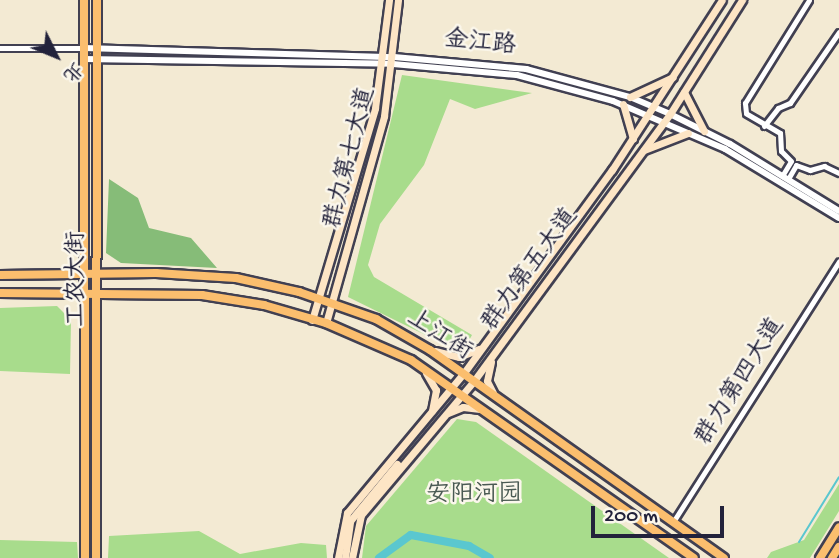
<!DOCTYPE html>
<meta charset="utf-8">
<style>
body{margin:0}
#map{position:relative;width:839px;height:558px;overflow:hidden;background:#f3ead3;font-family:"Gochi Hand","LXGW WenKai TC",sans-serif}
div>[style]{position:absolute}
.green>*{inset:0;background:#a8dc8c}
.forest>*{inset:0;background:#86bc78}
.stream>*{height:2px;margin:-1px;padding:0 1px;transform-origin:1px;border-radius:1px;background:#5ac7cf}
.river>*{height:8px;margin:-4px;padding:0 4px;transform-origin:4px;border-radius:4px;background:#5ac7cf}
.roads{filter:drop-shadow(2px 0 #414052) drop-shadow(-2px 0 #414052) drop-shadow(0 2px #414052) drop-shadow(0 -2px #414052)}
.minor>*{height:5px;margin:-2.5px;padding:0 2.5px;transform-origin:2.5px;border-radius:2.5px;background:#fff}
.tertiary>*{height:6px;margin:-3px;padding:0 3px;transform-origin:3px;border-radius:3px;background:#fff}
.secondary>*{height:7px;margin:-3.5px;padding:0 3.5px;transform-origin:3.5px;border-radius:3.5px;background:#fde5c5}
.primary>*{height:8px;margin:-4px;padding:0 4px;transform-origin:4px;border-radius:4px;background:#fbbe6e}
span{translate:-50% -50%;white-space:nowrap;text-align:center;line-height:1.15;-webkit-text-stroke:5px #fbf7ec;paint-order:stroke}
.street-label{font-size:24px;color:#22223b}
.park-label{font-size:24px;color:#4a5a53}
.north{position:absolute;left:21px;top:21px;width:70px;height:70px;-webkit-text-stroke:5px #fbf7ec;paint-order:stroke;rotate:133deg;font-size:19px;font-weight:700;line-height:28px;text-align:center;color:#22223b}
.north::after{content:'';display:block;margin:auto;width:24px;height:32px;background:#22223b;clip-path:polygon(50% 0,100% 100%,50% 72%,0 100%)}
.scale{position:absolute;left:591px;top:506px;width:133px;height:32px;box-sizing:border-box;border:4px solid #22223b;border-top:0;padding-left:9px;font-size:21px;line-height:24px;white-space:nowrap;color:#22223b;-webkit-text-stroke:5px #fbf7ec;paint-order:stroke}
</style>
<div id="map">
<div class="green">
<div style="clip-path:polygon(402px 75px,532px 93px,475px 109px,450px 99px,424px 165px,380px 224px,368px 265px,374px 277px,472px 335px,462px 353px,348px 297px)"></div>
<div style="clip-path:polygon(57px 306px,71px 320px,70px 374px,0 371px,0 308px)"></div>
<div style="clip-path:polygon(457px 419px,476px 422px,669px 558px,362px 558px,366px 526px)"></div>
<div style="clip-path:polygon(839px 484px,839px 511px,810px 558px,767px 558px,771px 552px,804px 540px)"></div>
<div style="clip-path:polygon(199px 531px,240px 554px,301px 543px,326px 545px,327px 558px,108px 558px,109px 536px)"></div>
<div style="clip-path:polygon(0 540px,77px 542px,78px 558px,0 558px)"></div>
</div>
<div class="forest">
<div style="clip-path:polygon(109px 179px,138px 198px,149px 228px,191px 238px,217px 268px,121px 263px,106px 253px)"></div>
</div>
<div class="stream">
<div style="left:799px;top:542px;width:76px;rotate:-58.4deg"></div>
</div>
<div class="river">
<div style="left:379px;top:558px;width:39px;rotate:-36deg"></div>
<div style="left:411px;top:535px;width:59px;rotate:10.7deg"></div>
<div style="left:469px;top:546px;width:24px;rotate:30deg"></div>
</div>
<div class="roads">
<div class="minor">
<div style="left:0;top:48px;width:84px"></div>
<div style="left:764px;top:126px;width:23px;rotate:-52deg"></div>
<div style="left:778px;top:108px;width:13px;rotate:-23deg"></div>
<div style="left:790px;top:103px;width:86px;rotate:-55.4deg"></div>
<div style="left:782px;top:176px;width:17px;rotate:-59deg"></div>
<div style="left:791px;top:161px;width:14px;rotate:-135deg"></div>
<div style="left:781px;top:151px;width:18px;rotate:-93deg"></div>
<div style="left:780px;top:133px;width:39px;rotate:-150deg"></div>
<div style="left:746px;top:113px;width:10px;rotate:-96deg"></div>
<div style="left:745px;top:103px;width:121px;rotate:-58.1deg"></div>
<div style="left:788px;top:179px;width:16px;rotate:-60deg"></div>
<div style="left:796px;top:165px;width:15px;rotate:20deg"></div>
<div style="left:810px;top:170px;width:15px;rotate:-16deg"></div>
<div style="left:824px;top:166px;width:17px;rotate:25deg"></div>
<div style="left:673px;top:522px;width:309px;rotate:-57.5deg"></div>
</div>
<div class="tertiary">
<div style="left:84px;top:48px;width:310px;rotate:1.7deg"></div>
<div style="left:394px;top:57px;width:133px;rotate:5.2deg"></div>
<div style="left:526px;top:69px;width:108px;rotate:15.1deg"></div>
<div style="left:630px;top:97px;width:43px;rotate:23deg"></div>
<div style="left:670px;top:114px;width:67px;rotate:26.6deg"></div>
<div style="left:730px;top:144px;width:128px;rotate:31.6deg"></div>
<div style="left:84px;top:59px;width:309px;rotate:0.9deg"></div>
<div style="left:393px;top:64px;width:124px;rotate:5.1deg"></div>
<div style="left:517px;top:75px;width:99px;rotate:15.2deg"></div>
<div style="left:613px;top:101px;width:122px;rotate:23.2deg"></div>
<div style="left:725px;top:149px;width:133px;rotate:31.2deg"></div>
</div>
<div class="secondary">
<div style="left:684px;top:92px;width:44px;rotate:62.9deg"></div>
<div style="left:630px;top:97px;width:47px;rotate:-24.9deg"></div>
<div style="left:623px;top:104px;width:36px;rotate:74deg"></div>
<div style="left:644px;top:150px;width:47px;rotate:-21.1deg"></div>
<div style="left:312px;top:320px;width:221px;rotate:-73.4deg"></div>
<div style="left:375px;top:108px;width:109px;rotate:-82.6deg"></div>
<div style="left:326px;top:323px;width:215px;rotate:-74.3deg"></div>
<div style="left:384px;top:116px;width:117px;rotate:-83.1deg"></div>
<div style="left:435px;top:351px;width:25px;rotate:14deg"></div>
<div style="left:459px;top:357px;width:22px;rotate:-22deg"></div>
<div style="left:491px;top:362px;width:19px;rotate:102deg"></div>
<div style="left:487px;top:381px;width:13px;rotate:63deg"></div>
<div style="left:426px;top:373px;width:20px;rotate:60deg"></div>
<div style="left:436px;top:390px;width:21px;rotate:101deg"></div>
<div style="left:448px;top:413px;width:16px;rotate:-22deg"></div>
<div style="left:463px;top:407px;width:17px;rotate:7deg"></div>
<div style="left:338px;top:558px;width:46px;rotate:-78.7deg"></div>
<div style="left:347px;top:513px;width:181px;rotate:-50.2deg"></div>
<div style="left:463px;top:374px;width:253px;rotate:-53.9deg"></div>
<div style="left:612px;top:170px;width:202px;rotate:-57.1deg"></div>
<div style="left:345px;top:558px;width:37px;rotate:-82deg"></div>
<div style="left:350px;top:521px;width:74px;rotate:-50.5deg"></div>
<div style="left:352px;top:558px;width:44px;rotate:-78.2deg"></div>
<div style="left:361px;top:515px;width:174px;rotate:-49.9deg"></div>
<div style="left:473px;top:382px;width:333px;rotate:-53.7deg"></div>
<div style="left:670px;top:114px;width:135px;rotate:-57.7deg"></div>
</div>
<div class="primary">
<div style="left:84px;top:0;width:558px;rotate:89.9deg"></div>
<div style="left:0;top:275px;width:156px;rotate:-0.7deg"></div>
<div style="left:156px;top:273px;width:80px;rotate:3.6deg"></div>
<div style="left:236px;top:278px;width:65px;rotate:12.5deg"></div>
<div style="left:299px;top:292px;width:82px;rotate:19.3deg"></div>
<div style="left:376px;top:319px;width:62px;rotate:29.9deg"></div>
<div style="left:430px;top:350px;width:360px;rotate:35.3deg"></div>
<div style="left:0;top:293px;width:202px;rotate:0.6deg"></div>
<div style="left:202px;top:295px;width:63px;rotate:9.2deg"></div>
<div style="left:264px;top:305px;width:65px;rotate:16.2deg"></div>
<div style="left:326px;top:323px;width:93px;rotate:23.5deg"></div>
<div style="left:411px;top:360px;width:345px;rotate:35deg"></div>
<div style="left:96px;top:558px;width:558px;rotate:-89.9deg"></div>
<div style="left:820px;top:558px;width:36px;rotate:-58deg"></div>
<div style="left:832px;top:558px;width:13px;rotate:-58deg"></div>
</div>
</div>
<div class="street-label">
<span style="left:480px;top:44px;rotate:6deg">金江路</span>
<span style="left:351px;top:158px;rotate:-76deg">群力第七大道</span>
<span style="left:531px;top:270px;rotate:-54deg">群力第五大道</span>
<span style="left:78px;top:279px;rotate:-90deg">工农大街</span>
<span style="left:439px;top:336px;rotate:33deg">上江街</span>
<span style="left:741px;top:382px;rotate:-58deg">群力第四大道</span>
</div>
<div class="park-label">
<span style="left:474px;top:496px">安阳河园</span>
</div>
<div class="north">北</div>
<div class="scale">200 m</div>
</div>
